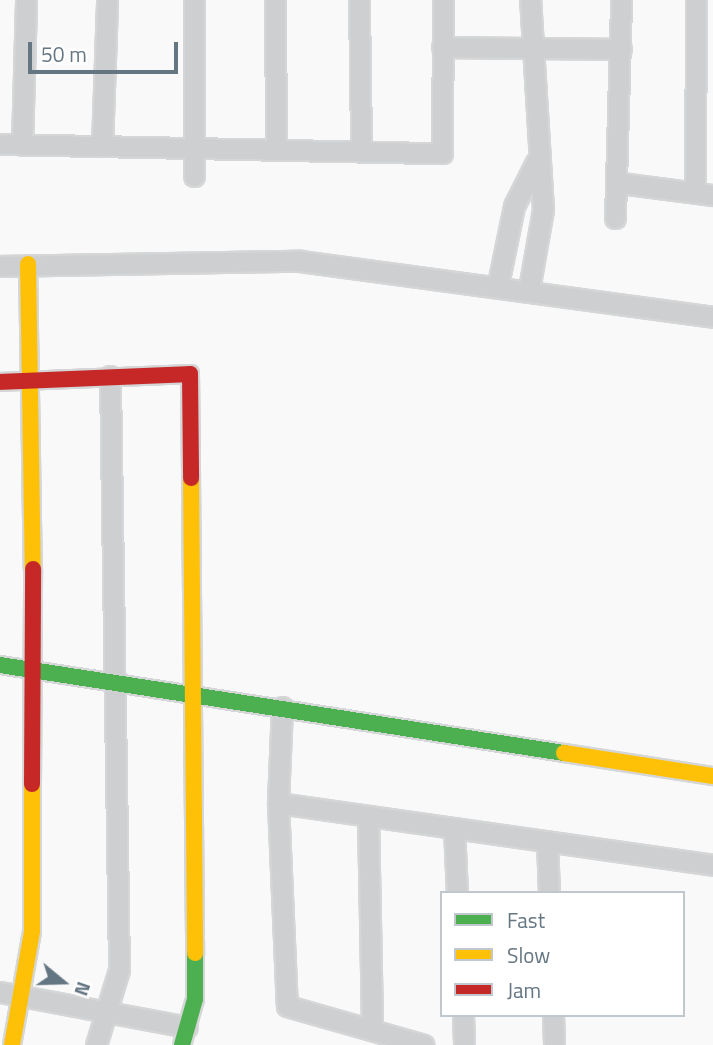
<!DOCTYPE html>
<style>
body{margin:0}
#map{position:relative;width:713px;height:1045px;overflow:hidden;background:#f9f9f9;font-family:"Titillium Web",sans-serif}
div>[style]{position:absolute}
.roads{filter:drop-shadow(2px 0 #d5d6d7) drop-shadow(-2px 0 #d5d6d7) drop-shadow(0 2px #d5d6d7) drop-shadow(0 -2px #d5d6d7)}
.street>*{height:19px;margin:-9.5px;padding:0 9.5px;transform-origin:9.5px;border-radius:9.5px;background:#cecfd0}
.fast>*{height:16px;margin:-8px;padding:0 8px;transform-origin:8px;border-radius:8px;background:#4caf50}
.slow>*{height:16px;margin:-8px;padding:0 8px;transform-origin:8px;border-radius:8px;background:#ffc107}
.jam>*{height:16px;margin:-8px;padding:0 8px;transform-origin:8px;border-radius:8px;background:#c62828}
span{translate:-50% -50%;white-space:nowrap;text-align:center;line-height:1.15;-webkit-text-stroke:7px #fff;paint-order:stroke}
.legend{position:absolute;left:440px;top:891px;width:245px;height:126px;box-sizing:border-box;background:#fff;border:2px solid #c1c8cd;margin:0;padding:9px 12px;list-style:none;font-size:21px;color:#657683}
.legend li{display:flex;align-items:center;gap:14px;height:35px}
.legend b{width:35px;border:2px solid #c1c8cd}
.north{position:absolute;left:28px;top:947px;width:70px;height:70px;-webkit-text-stroke:5px #fff;paint-order:stroke;rotate:109deg;font-size:19px;font-weight:700;line-height:28px;text-align:center;color:#657683}
.north::after{content:'';display:block;margin:auto;width:24px;height:32px;background:#657683;clip-path:polygon(50% 0,100% 100%,50% 72%,0 100%)}
.scale{position:absolute;left:28px;top:42px;width:150px;height:32px;box-sizing:border-box;border:4px solid #657683;border-top:0;padding-left:9px;font-size:21px;line-height:24px;white-space:nowrap;color:#657683;-webkit-text-stroke:5px #fff;paint-order:stroke}
</style>
<div id="map">
<div class="roads">
<div class="street">
<div style="left:194px;top:0;width:176px;rotate:90deg"></div>
<div style="left:275px;top:0;width:147px;rotate:89.6deg"></div>
<div style="left:359px;top:0;width:150px;rotate:89.2deg"></div>
<div style="left:442px;top:47px;width:179px;rotate:0.6deg"></div>
<div style="left:0;top:144px;width:442px;rotate:1.2deg"></div>
<div style="left:442px;top:153px;width:153px;rotate:-89.6deg"></div>
<div style="left:22px;top:145px;width:145px;rotate:-88.4deg"></div>
<div style="left:102px;top:146px;width:146px;rotate:-88deg"></div>
<div style="left:620px;top:183px;width:94px;rotate:7.4deg"></div>
<div style="left:695px;top:190px;width:190px;rotate:-89.7deg"></div>
<div style="left:615px;top:218px;width:218px;rotate:-88.4deg"></div>
<div style="left:0;top:266px;width:300px;rotate:-1deg"></div>
<div style="left:300px;top:261px;width:417px;rotate:7.7deg"></div>
<div style="left:498px;top:284px;width:80px;rotate:-78.4deg"></div>
<div style="left:514px;top:206px;width:49px;rotate:-63.4deg"></div>
<div style="left:529px;top:289px;width:80px;rotate:-80deg"></div>
<div style="left:543px;top:210px;width:210px;rotate:-93.5deg"></div>
<div style="left:282px;top:707px;width:96px;rotate:92.4deg"></div>
<div style="left:278px;top:803px;width:203px;rotate:87.5deg"></div>
<div style="left:287px;top:1006px;width:142px;rotate:15.9deg"></div>
<div style="left:278px;top:803px;width:439px;rotate:8.1deg"></div>
<div style="left:368px;top:816px;width:214px;rotate:88.9deg"></div>
<div style="left:454px;top:828px;width:65px;rotate:87.4deg"></div>
<div style="left:547px;top:841px;width:52px;rotate:87.8deg"></div>
<div style="left:0;top:992px;width:190px;rotate:10.6deg"></div>
<div style="left:463px;top:1015px;width:30px;rotate:88deg"></div>
<div style="left:553px;top:1015px;width:30px;rotate:88deg"></div>
<div style="left:96px;top:1045px;width:78px;rotate:-73deg"></div>
<div style="left:119px;top:970px;width:594px;rotate:-90.87deg"></div>
</div>
<div class="fast">
<div style="left:0;top:665px;width:571px;rotate:8.87deg"></div>
<div style="left:182px;top:1045px;width:48px;rotate:-74.2deg"></div>
<div style="left:195px;top:999px;width:46px;rotate:-90deg"></div>
</div>
<div class="slow">
<div style="left:28px;top:264px;width:305px;rotate:89.1deg"></div>
<div style="left:191px;top:478px;width:475px;rotate:89.5deg"></div>
<div style="left:564px;top:753px;width:151px;rotate:8.8deg"></div>
<div style="left:12px;top:1045px;width:116px;rotate:-80deg"></div>
<div style="left:32px;top:931px;width:147px;rotate:-90deg"></div>
</div>
<div class="jam">
<div style="left:0;top:382px;width:190px;rotate:-2.4deg"></div>
<div style="left:190px;top:374px;width:104px;rotate:89.4deg"></div>
<div style="left:32px;top:784px;width:215px;rotate:-89.7deg"></div>
</div>
</div>
<ul class="legend">
<li><b style="height:9px;background:#4caf50"></b>Fast</li>
<li><b style="height:9px;background:#ffc107"></b>Slow</li>
<li><b style="height:9px;background:#c62828"></b>Jam</li>
</ul>
<div class="north">N</div>
<div class="scale">50 m</div>
</div>
